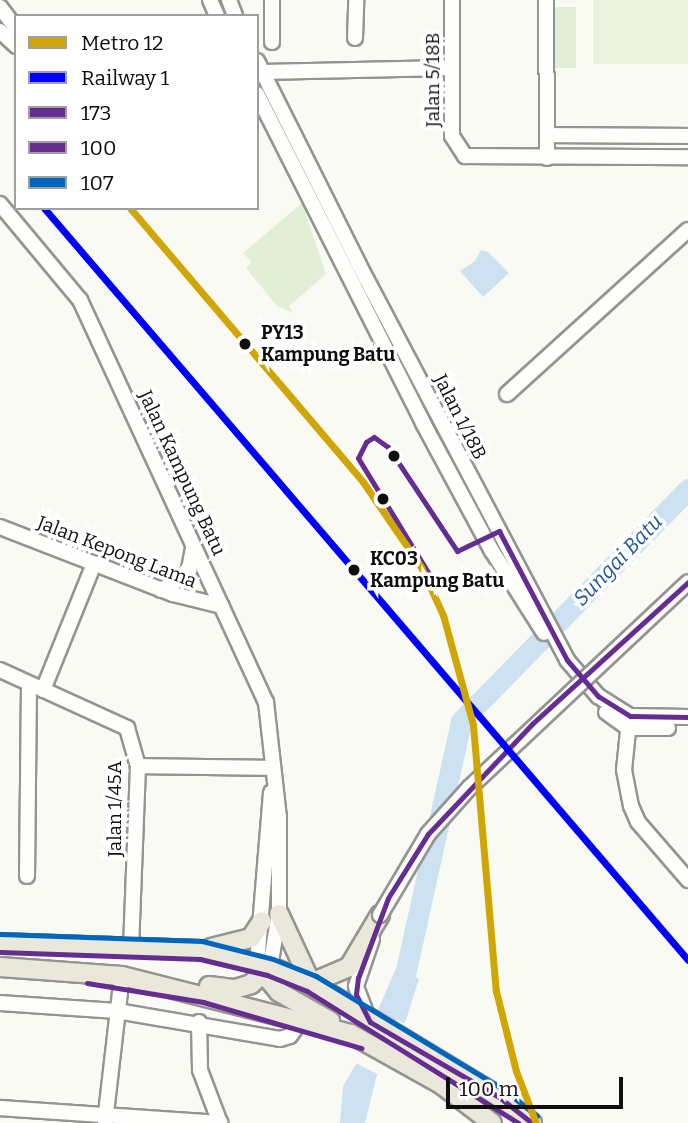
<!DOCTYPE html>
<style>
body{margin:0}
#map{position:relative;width:688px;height:1123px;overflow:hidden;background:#fafaf4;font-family:Bitter,serif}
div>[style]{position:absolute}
.green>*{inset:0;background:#e2eed5}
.pitch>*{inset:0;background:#ebf3df}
.water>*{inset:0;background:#cce2f1}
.pier>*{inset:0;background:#fafaf4}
.river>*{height:21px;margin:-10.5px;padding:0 10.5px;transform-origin:10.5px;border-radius:10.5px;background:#cce2f1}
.roads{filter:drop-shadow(2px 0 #949492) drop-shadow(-2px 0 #949492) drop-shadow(0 2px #949492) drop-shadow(0 -2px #949492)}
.minor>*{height:14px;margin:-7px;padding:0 7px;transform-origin:7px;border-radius:7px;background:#fefefd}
.major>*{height:18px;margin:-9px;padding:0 9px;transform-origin:9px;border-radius:9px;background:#eae8db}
.bridges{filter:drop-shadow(2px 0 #949492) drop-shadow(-2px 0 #949492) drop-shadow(0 2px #949492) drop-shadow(0 -2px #949492)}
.minor-bridge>*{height:14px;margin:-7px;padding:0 7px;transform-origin:7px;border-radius:7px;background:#fefefd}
.bus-1>*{height:5px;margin:-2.5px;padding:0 2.5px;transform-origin:2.5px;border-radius:2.5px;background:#662d91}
.bus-2>*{height:5px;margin:-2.5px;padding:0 2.5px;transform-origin:2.5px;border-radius:2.5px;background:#662d91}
.bus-3>*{height:5px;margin:-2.5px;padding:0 2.5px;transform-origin:2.5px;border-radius:2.5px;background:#0065bd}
.rail-1>*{height:7px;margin:-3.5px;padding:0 3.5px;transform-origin:3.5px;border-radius:3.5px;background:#00f}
.metro-1>*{height:7px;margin:-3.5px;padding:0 3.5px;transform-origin:3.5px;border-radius:3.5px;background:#cfa603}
.dots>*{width:19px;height:19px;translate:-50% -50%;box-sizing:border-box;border:4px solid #fff;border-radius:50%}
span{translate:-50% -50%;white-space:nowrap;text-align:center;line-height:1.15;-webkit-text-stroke:7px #fff;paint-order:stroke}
.street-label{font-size:19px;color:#0e0e0e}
.stop-label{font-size:19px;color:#0e0e0e;font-weight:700}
.left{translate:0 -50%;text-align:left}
.water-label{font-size:21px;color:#225894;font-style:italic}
.legend{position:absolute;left:14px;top:14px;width:245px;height:196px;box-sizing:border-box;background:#fff;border:2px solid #9f9f9f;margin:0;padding:9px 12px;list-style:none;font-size:21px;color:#0e0e0e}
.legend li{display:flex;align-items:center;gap:14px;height:35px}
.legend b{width:35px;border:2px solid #9f9f9f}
.scale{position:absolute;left:446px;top:1077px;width:177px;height:32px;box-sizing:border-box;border:4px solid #0e0e0e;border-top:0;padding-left:9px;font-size:21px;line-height:24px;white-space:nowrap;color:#0e0e0e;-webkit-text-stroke:5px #fff;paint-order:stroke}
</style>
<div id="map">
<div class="green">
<div style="clip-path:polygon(554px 7px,576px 7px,576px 68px,553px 68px)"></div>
<div style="clip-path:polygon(302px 203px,326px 274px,289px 306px,293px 313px,277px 306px,246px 268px,252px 262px,243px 253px)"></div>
</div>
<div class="pitch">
<div style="clip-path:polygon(593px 0,688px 0,688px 64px,593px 64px)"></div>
</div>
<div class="water">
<div style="clip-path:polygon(481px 250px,488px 252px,509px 273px,483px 297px,460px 271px,475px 261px)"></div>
<div style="clip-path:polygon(409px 974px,419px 979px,406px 1020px,376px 1078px,365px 1123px,340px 1123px,343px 1086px)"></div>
</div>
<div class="pier">
<div style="clip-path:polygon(381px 1011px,407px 1025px,381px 1076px,352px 1061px)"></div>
</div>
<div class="river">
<div style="left:387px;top:1014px;width:48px;rotate:-66.6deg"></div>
<div style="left:406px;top:970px;width:255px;rotate:-77.5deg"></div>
<div style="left:461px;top:721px;width:325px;rotate:-45.6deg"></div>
</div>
<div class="roads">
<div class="minor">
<div style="left:210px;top:0;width:17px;rotate:66deg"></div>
<div style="left:229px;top:0;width:17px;rotate:69deg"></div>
<div style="left:272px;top:0;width:42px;rotate:90deg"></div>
<div style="left:452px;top:0;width:136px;rotate:90deg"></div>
<div style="left:452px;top:136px;width:24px;rotate:57deg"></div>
<div style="left:465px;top:156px;width:223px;rotate:0.3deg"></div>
<div style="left:546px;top:0;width:158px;rotate:89.6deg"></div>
<div style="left:0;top:7px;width:26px;rotate:53deg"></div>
<div style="left:0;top:31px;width:22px;rotate:43deg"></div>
<div style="left:355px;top:38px;width:38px;rotate:-88deg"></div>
<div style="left:257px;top:61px;width:228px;rotate:63.4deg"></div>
<div style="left:359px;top:265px;width:446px;rotate:62.2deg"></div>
<div style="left:567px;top:660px;width:48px;rotate:49.3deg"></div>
<div style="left:598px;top:696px;width:38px;rotate:32deg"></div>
<div style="left:630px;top:716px;width:58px;rotate:1deg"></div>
<div style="left:258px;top:72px;width:194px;rotate:-1.2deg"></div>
<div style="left:257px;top:94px;width:369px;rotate:63.2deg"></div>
<div style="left:423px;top:423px;width:145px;rotate:61.7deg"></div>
<div style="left:492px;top:551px;width:97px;rotate:57.6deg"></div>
<div style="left:547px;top:135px;width:141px;rotate:0.4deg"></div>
<div style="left:0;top:204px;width:125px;rotate:50.2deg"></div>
<div style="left:80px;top:300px;width:443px;rotate:65.2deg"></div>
<div style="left:266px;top:702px;width:116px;rotate:83.6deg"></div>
<div style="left:279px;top:817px;width:97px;rotate:90deg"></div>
<div style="left:279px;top:914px;width:54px;rotate:99.6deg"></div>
<div style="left:507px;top:394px;width:244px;rotate:-42.2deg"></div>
<div style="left:0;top:527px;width:186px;rotate:21.2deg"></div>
<div style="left:173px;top:594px;width:50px;rotate:13.8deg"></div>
<div style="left:161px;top:590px;width:31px;rotate:-31deg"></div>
<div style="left:188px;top:574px;width:25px;rotate:-79deg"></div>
<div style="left:0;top:670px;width:140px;rotate:24.5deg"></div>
<div style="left:127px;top:728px;width:40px;rotate:74deg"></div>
<div style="left:138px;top:766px;width:180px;rotate:92.2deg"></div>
<div style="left:43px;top:690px;width:136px;rotate:-68deg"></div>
<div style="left:606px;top:712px;width:27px;rotate:36deg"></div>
<div style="left:628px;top:728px;width:40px"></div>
<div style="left:629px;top:721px;width:49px;rotate:95.8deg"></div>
<div style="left:624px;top:770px;width:37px;rotate:79deg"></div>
<div style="left:631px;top:806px;width:17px;rotate:66deg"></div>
<div style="left:638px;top:822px;width:77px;rotate:49.2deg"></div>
<div style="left:138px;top:766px;width:135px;rotate:0.8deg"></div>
<div style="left:27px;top:876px;width:192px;rotate:-89.4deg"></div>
<div style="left:257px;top:963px;width:171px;rotate:-85.3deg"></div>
<div style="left:0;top:1003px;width:117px;rotate:3.9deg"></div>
<div style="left:117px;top:1011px;width:165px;rotate:9.7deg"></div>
<div style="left:280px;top:1039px;width:10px;rotate:-17deg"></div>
<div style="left:290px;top:1036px;width:19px;rotate:-55deg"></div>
<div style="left:368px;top:1018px;width:34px;rotate:-111deg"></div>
<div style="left:356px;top:986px;width:50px;rotate:-71.2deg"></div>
<div style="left:199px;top:1022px;width:48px;rotate:88.8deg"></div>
<div style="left:200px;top:1070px;width:57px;rotate:69.3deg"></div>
<div style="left:0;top:1108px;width:221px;rotate:3.9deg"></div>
<div style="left:105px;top:1122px;width:147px;rotate:-83.4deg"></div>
</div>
<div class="major">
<div style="left:279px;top:914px;width:76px;rotate:65.1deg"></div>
<div style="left:0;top:943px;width:201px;rotate:2deg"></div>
<div style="left:201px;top:950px;width:71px;rotate:13.8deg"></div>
<div style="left:270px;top:967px;width:44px;rotate:21.3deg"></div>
<div style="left:311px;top:983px;width:220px;rotate:31.2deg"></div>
<div style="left:499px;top:1097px;width:42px;rotate:38.2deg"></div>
<div style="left:211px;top:948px;width:41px;rotate:-14deg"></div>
<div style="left:251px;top:938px;width:20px;rotate:-57deg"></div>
<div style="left:0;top:967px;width:122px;rotate:4.2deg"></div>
<div style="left:122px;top:976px;width:236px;rotate:14.2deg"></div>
<div style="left:351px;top:1034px;width:103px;rotate:29.1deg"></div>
<div style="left:441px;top:1084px;width:64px;rotate:37.4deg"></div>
<div style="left:259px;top:968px;width:31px;rotate:50deg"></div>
<div style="left:279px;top:992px;width:59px;rotate:29.6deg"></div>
<div style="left:311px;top:983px;width:41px;rotate:-22.8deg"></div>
<div style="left:349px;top:967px;width:61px;rotate:-59.2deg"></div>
<div style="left:209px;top:986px;width:26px;rotate:7deg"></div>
<div style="left:235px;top:989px;width:17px;rotate:-17deg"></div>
<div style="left:251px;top:984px;width:25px;rotate:-42deg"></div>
</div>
</div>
<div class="bridges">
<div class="minor-bridge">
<div style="left:380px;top:915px;width:94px;rotate:-59.3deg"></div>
<div style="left:428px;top:834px;width:63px;rotate:-48.2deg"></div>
<div style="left:470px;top:787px;width:299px;rotate:-43.2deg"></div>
</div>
</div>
<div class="bus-1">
<div style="left:499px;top:531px;width:146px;rotate:62.2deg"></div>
<div style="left:567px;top:660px;width:48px;rotate:49.3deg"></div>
<div style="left:598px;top:696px;width:38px;rotate:32deg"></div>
<div style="left:630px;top:716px;width:58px;rotate:1deg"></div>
<div style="left:434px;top:582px;width:145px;rotate:-121.5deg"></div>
<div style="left:358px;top:458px;width:18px;rotate:-63deg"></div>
<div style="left:366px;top:442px;width:9px;rotate:-32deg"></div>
<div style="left:374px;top:437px;width:17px;rotate:36deg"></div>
<div style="left:388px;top:447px;width:125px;rotate:56.4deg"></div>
<div style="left:457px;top:551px;width:47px;rotate:-25.5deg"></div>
<div style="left:532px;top:1123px;width:42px;rotate:-141.8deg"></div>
<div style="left:499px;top:1097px;width:149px;rotate:-149.8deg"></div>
<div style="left:370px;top:1022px;width:31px;rotate:-117deg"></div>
<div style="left:356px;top:994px;width:16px;rotate:-83deg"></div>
<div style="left:358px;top:978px;width:85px;rotate:-69.4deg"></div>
<div style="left:388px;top:898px;width:75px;rotate:-58deg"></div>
<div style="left:428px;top:834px;width:151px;rotate:-46.6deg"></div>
<div style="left:532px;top:724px;width:211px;rotate:-42.3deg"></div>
</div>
<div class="bus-2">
<div style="left:0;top:952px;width:200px;rotate:2deg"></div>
<div style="left:200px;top:959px;width:69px;rotate:13.4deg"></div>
<div style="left:267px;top:975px;width:43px;rotate:21.8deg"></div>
<div style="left:307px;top:991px;width:249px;rotate:32deg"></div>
<div style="left:87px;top:983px;width:118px;rotate:9.3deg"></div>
<div style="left:203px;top:1002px;width:165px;rotate:16.2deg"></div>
</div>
<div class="bus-3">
<div style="left:0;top:934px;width:202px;rotate:2deg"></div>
<div style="left:202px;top:941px;width:73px;rotate:14.2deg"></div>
<div style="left:273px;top:959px;width:46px;rotate:21.6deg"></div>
<div style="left:316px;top:976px;width:220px;rotate:31.2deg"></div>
<div style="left:504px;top:1090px;width:42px;rotate:38.2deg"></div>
</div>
<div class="rail-1">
<div style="left:44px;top:208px;width:990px;rotate:49.42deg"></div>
</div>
<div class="metro-1">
<div style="left:130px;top:208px;width:360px;rotate:49.6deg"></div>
<div style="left:363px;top:482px;width:103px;rotate:55.7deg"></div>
<div style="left:421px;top:567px;width:53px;rotate:65.4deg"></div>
<div style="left:443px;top:615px;width:114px;rotate:74.7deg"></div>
<div style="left:473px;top:725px;width:267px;rotate:85.1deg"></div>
<div style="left:496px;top:991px;width:82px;rotate:76deg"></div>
<div style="left:516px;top:1071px;width:56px;rotate:69deg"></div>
</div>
<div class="dots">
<div style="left:245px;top:344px;background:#0e0e0e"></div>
<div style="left:394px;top:456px;background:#0e0e0e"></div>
<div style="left:383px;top:499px;background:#0e0e0e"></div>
<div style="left:354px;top:570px;background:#0e0e0e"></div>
</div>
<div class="street-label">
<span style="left:433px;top:80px;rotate:-90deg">Jalan 5/18B</span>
<span style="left:460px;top:417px;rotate:63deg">Jalan 1/18B</span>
<span style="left:182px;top:473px;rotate:65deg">Jalan Kampung Batu</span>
<span style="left:117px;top:552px;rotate:21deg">Jalan Kepong Lama</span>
<span style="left:115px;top:809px;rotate:-90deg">Jalan 1/45A</span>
</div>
<div class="stop-label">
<span class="left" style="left:261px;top:344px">PY13<br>Kampung Batu</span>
<span class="left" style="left:370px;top:570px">KC03<br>Kampung Batu</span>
</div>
<div class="water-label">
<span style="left:618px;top:560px;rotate:-46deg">Sungai Batu</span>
</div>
<ul class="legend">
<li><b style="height:9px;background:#cfa603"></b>Metro 12</li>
<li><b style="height:9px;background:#00f"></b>Railway 1</li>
<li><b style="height:9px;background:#662d91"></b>173</li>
<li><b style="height:9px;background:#662d91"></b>100</li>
<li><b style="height:9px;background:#0065bd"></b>107</li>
</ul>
<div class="scale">100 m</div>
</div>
